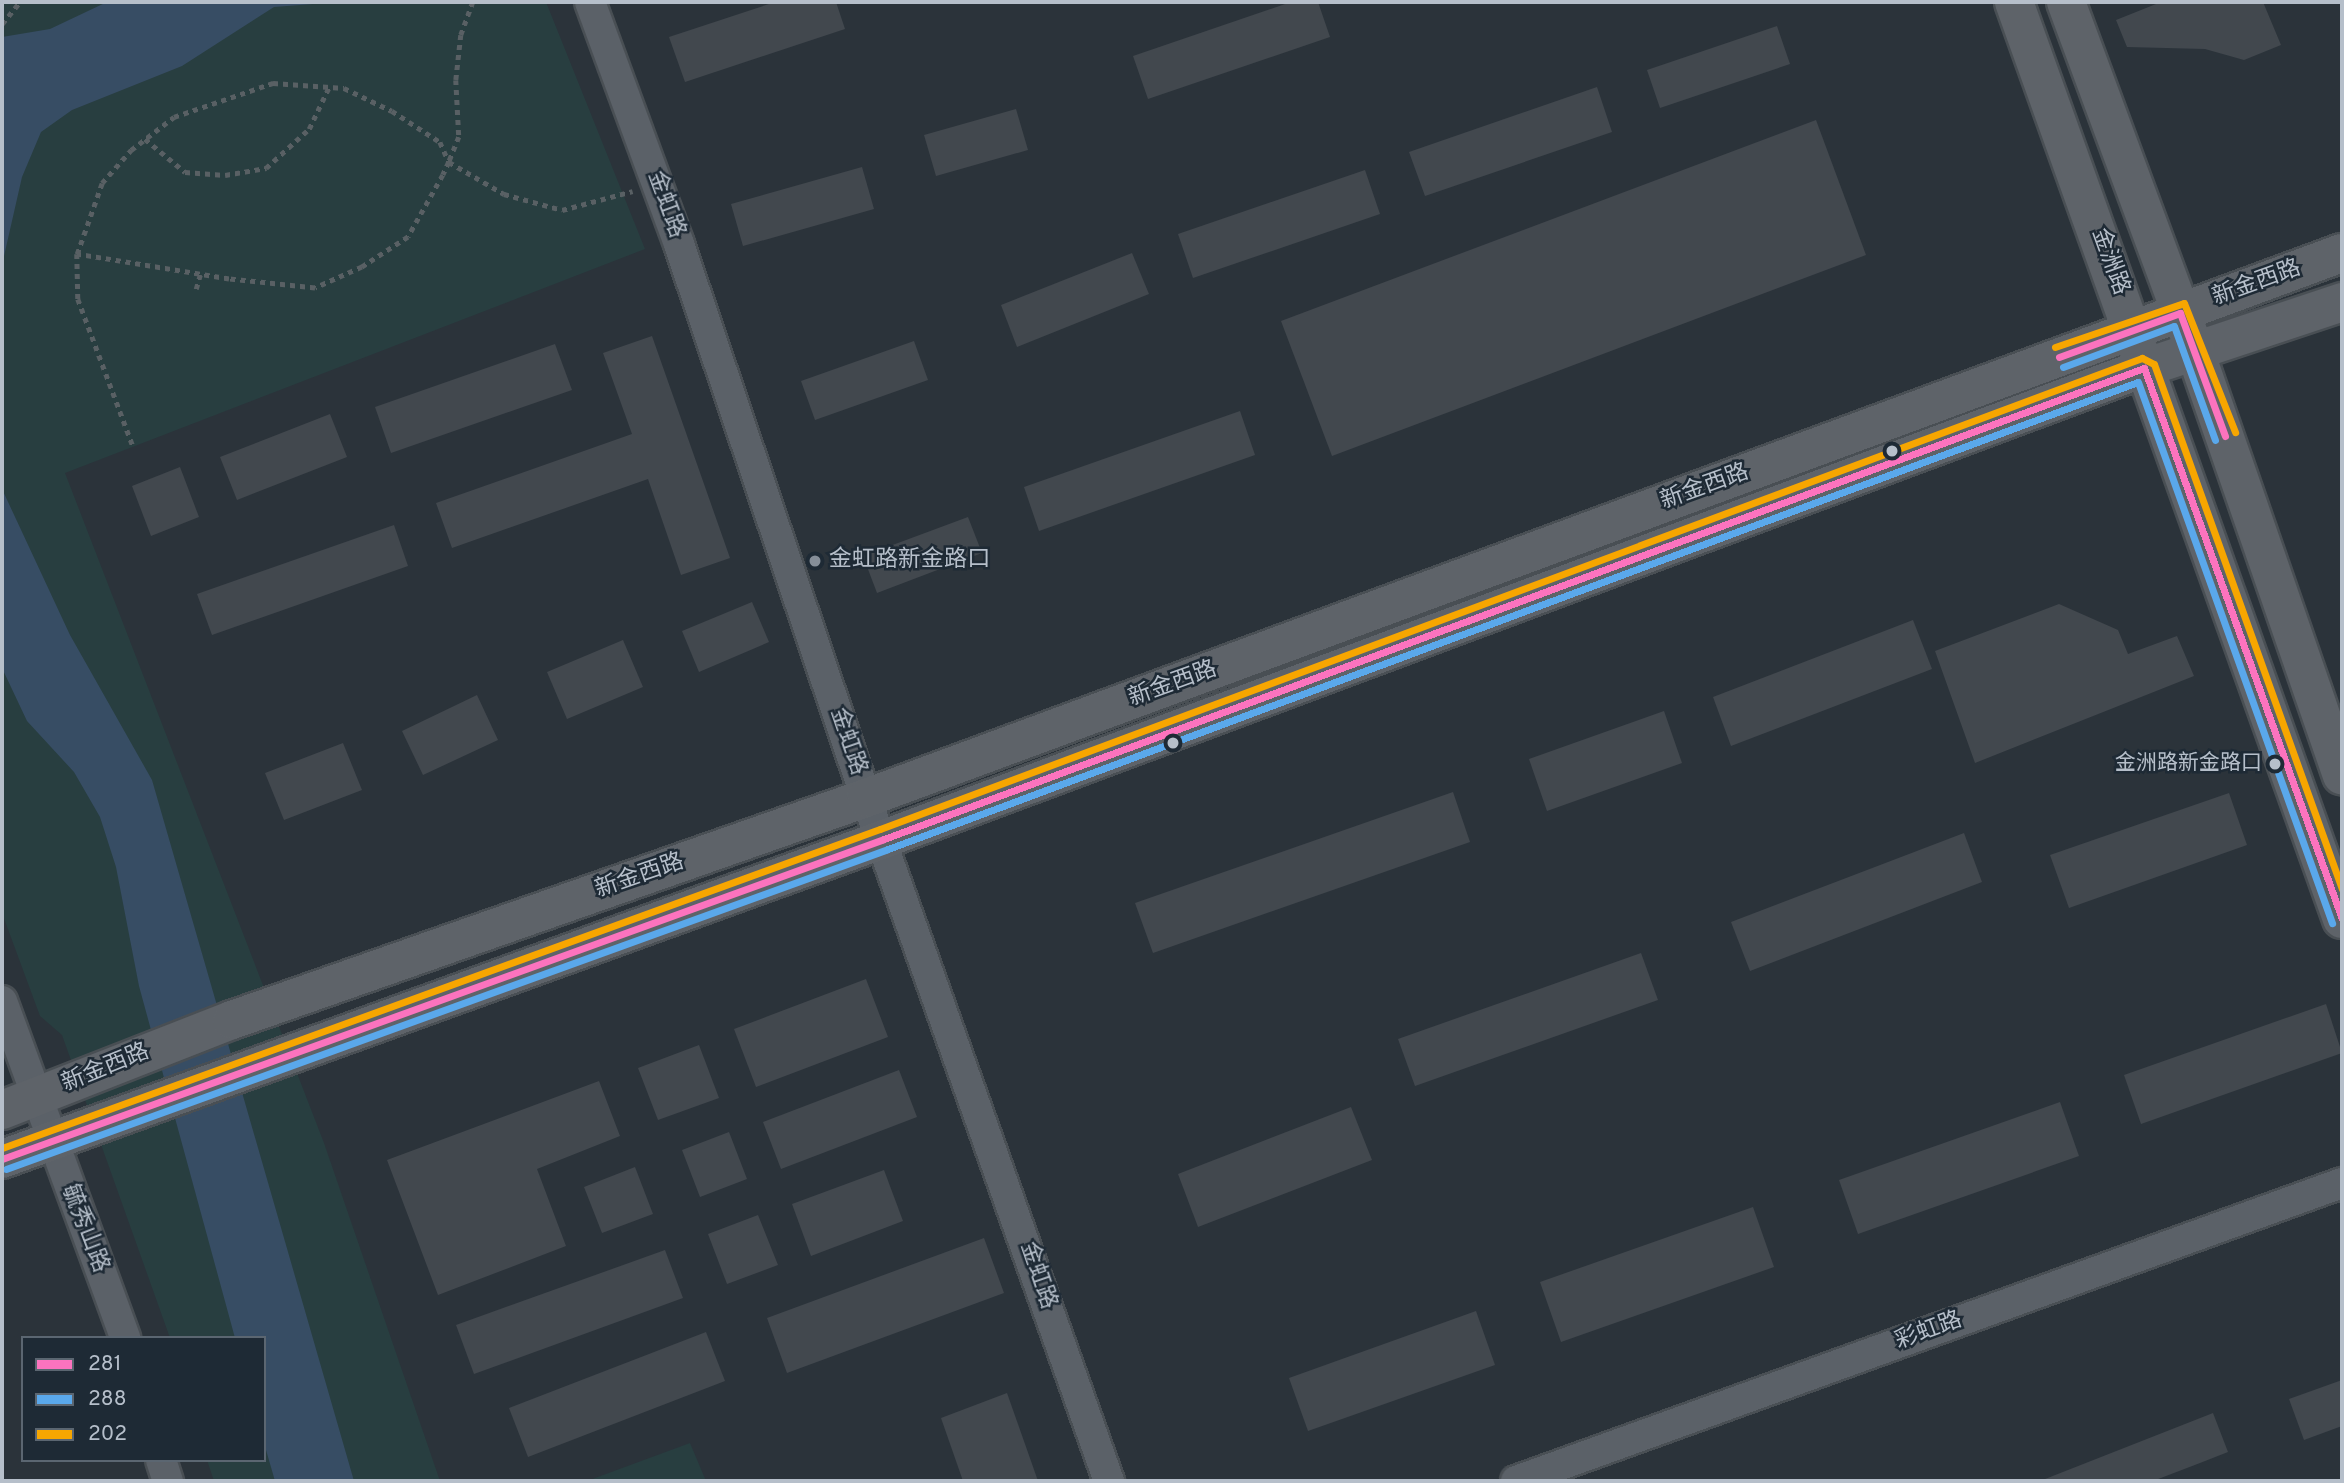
<!DOCTYPE html>
<meta charset="utf-8">
<style>
body{margin:0}
#map{position:relative;width:2344px;height:1483px;overflow:hidden;background:#2b333a;font-family:Overpass,"Noto Sans SC",sans-serif}
div>[style]{position:absolute}
.green>*{inset:0;background:#283e40}
.water>*{inset:0;background:#374d64}
.building>*{inset:0;background:#42484e}
.path>*{height:4.5px;margin-top:-2.25px;transform-origin:0;background:repeating-linear-gradient(90deg,#596064 0 5px,transparent 0 10px)}
.roads{filter:drop-shadow(2px 0 #494f54) drop-shadow(-2px 0 #494f54) drop-shadow(0 2px #494f54) drop-shadow(0 -2px #494f54)}
.minor>*{height:30px;margin:-15px;padding:0 15px;transform-origin:15px;border-radius:15px;background:#5b6168}
.major>*{height:38px;margin:-19px;padding:0 19px;transform-origin:19px;border-radius:19px;background:#5e6369}
.bus-1>*{height:7px;margin:-3.5px;padding:0 3.5px;transform-origin:3.5px;border-radius:3.5px;background:#fc73be}
.bus-2>*{height:7px;margin:-3.5px;padding:0 3.5px;transform-origin:3.5px;border-radius:3.5px;background:#5aa8eb}
.bus-3>*{height:7px;margin:-3.5px;padding:0 3.5px;transform-origin:3.5px;border-radius:3.5px;background:#f7a600}
.dots>*{width:19px;height:19px;translate:-50% -50%;box-sizing:border-box;border:4px solid #1e2a35;border-radius:50%}
span{translate:-50% -50%;white-space:nowrap;text-align:center;line-height:1.15;-webkit-text-stroke:5px #1e2a35;paint-order:stroke}
.bus-label{font-size:21px;color:#b6bfca}
.right{translate:-100% -50%;text-align:right}
.street-label{font-size:23px;color:#b6bfca}
.poi-label{font-size:23px;color:#b6bfca}
.left{translate:0 -50%;text-align:left}
.frame{position:absolute;inset:0;border:4px solid #b6bfca;pointer-events:none}
.legend{position:absolute;left:21px;top:1336px;width:245px;height:126px;box-sizing:border-box;background:#1e2a35;border:2px solid #5b6671;margin:0;padding:9px 12px;list-style:none;font-size:21px;color:#b6bfca}
.legend li{display:flex;align-items:center;gap:14px;height:35px}
.legend b{width:35px;border:2px solid #5b6671}
</style>
<div id="map">
<div class="green">
<div style="clip-path:polygon(2px 2px,546px 2px,645px 249px,65px 473px,324px 1143px,440px 1481px,214px 1481px,207px 1460px,264px 1460px,264px 1338px,170px 1338px,62px 1035px,40px 1016px,2px 913px)"></div>
<div style="clip-path:polygon(690px 1443px,706px 1481px,587px 1481px)"></div>
</div>
<div class="water">
<div style="clip-path:polygon(107px 2px,339px 2px,274px 7px,182px 66px,72px 110px,41px 132px,22px 177px,2px 265px,2px 37px,50px 29px)"></div>
<div style="clip-path:polygon(2px 489px,70px 635px,152px 780px,354px 1481px,275px 1481px,264px 1443px,264px 1338px,235px 1338px,139px 986px,116px 867px,100px 817px,74px 772px,27px 721px,2px 668px)"></div>
</div>
<div class="building">
<div style="clip-path:polygon(775px 2px,836px 2px,845px 29px,685px 82px,669px 37px)"></div>
<div style="clip-path:polygon(1291px 2px,1318px 2px,1330px 37px,1148px 99px,1133px 56px)"></div>
<div style="clip-path:polygon(2161px 2px,2263px 2px,2281px 45px,2244px 60px,2205px 49px,2127px 47px,2116px 20px)"></div>
<div style="clip-path:polygon(1777px 26px,1790px 64px,1660px 108px,1647px 70px)"></div>
<div style="clip-path:polygon(1597px 87px,1612px 132px,1425px 196px,1409px 152px)"></div>
<div style="clip-path:polygon(1016px 109px,1028px 150px,936px 176px,924px 135px)"></div>
<div style="clip-path:polygon(1816px 120px,1866px 255px,1332px 456px,1281px 321px)"></div>
<div style="clip-path:polygon(862px 167px,874px 209px,743px 246px,731px 204px)"></div>
<div style="clip-path:polygon(1365px 170px,1380px 214px,1193px 278px,1178px 234px)"></div>
<div style="clip-path:polygon(1132px 253px,1149px 294px,1017px 347px,1001px 305px)"></div>
<div style="clip-path:polygon(652px 336px,730px 558px,681px 575px,648px 479px,452px 548px,436px 503px,632px 434px,603px 353px)"></div>
<div style="clip-path:polygon(914px 341px,928px 380px,815px 420px,801px 381px)"></div>
<div style="clip-path:polygon(555px 344px,572px 390px,391px 453px,375px 407px)"></div>
<div style="clip-path:polygon(1240px 411px,1255px 455px,1039px 531px,1024px 487px)"></div>
<div style="clip-path:polygon(330px 414px,347px 457px,237px 500px,220px 457px)"></div>
<div style="clip-path:polygon(180px 467px,199px 517px,151px 536px,132px 486px)"></div>
<div style="clip-path:polygon(968px 517px,982px 553px,877px 593px,863px 556px)"></div>
<div style="clip-path:polygon(394px 525px,408px 566px,212px 635px,197px 594px)"></div>
<div style="clip-path:polygon(752px 602px,769px 642px,699px 672px,682px 631px)"></div>
<div style="clip-path:polygon(2059px 604px,2118px 630px,2128px 654px,2177px 636px,2194px 676px,1975px 763px,1935px 651px)"></div>
<div style="clip-path:polygon(1913px 620px,1932px 669px,1731px 746px,1713px 697px)"></div>
<div style="clip-path:polygon(623px 640px,643px 687px,567px 719px,547px 672px)"></div>
<div style="clip-path:polygon(477px 695px,498px 740px,423px 775px,402px 731px)"></div>
<div style="clip-path:polygon(1664px 711px,1682px 763px,1547px 811px,1529px 759px)"></div>
<div style="clip-path:polygon(343px 743px,362px 790px,284px 820px,265px 773px)"></div>
<div style="clip-path:polygon(1453px 792px,1470px 842px,1153px 953px,1135px 903px)"></div>
<div style="clip-path:polygon(2229px 793px,2247px 845px,2069px 908px,2050px 855px)"></div>
<div style="clip-path:polygon(1964px 833px,1982px 882px,1750px 971px,1731px 922px)"></div>
<div style="clip-path:polygon(1641px 953px,1658px 1000px,1415px 1086px,1398px 1039px)"></div>
<div style="clip-path:polygon(866px 979px,888px 1037px,756px 1087px,734px 1029px)"></div>
<div style="clip-path:polygon(2326px 1004px,2342px 1053px,2141px 1124px,2124px 1075px)"></div>
<div style="clip-path:polygon(699px 1045px,719px 1098px,658px 1120px,638px 1068px)"></div>
<div style="clip-path:polygon(899px 1070px,917px 1117px,781px 1169px,763px 1122px)"></div>
<div style="clip-path:polygon(599px 1081px,620px 1136px,537px 1169px,566px 1246px,438px 1295px,387px 1160px)"></div>
<div style="clip-path:polygon(2060px 1102px,2079px 1156px,1858px 1234px,1839px 1180px)"></div>
<div style="clip-path:polygon(1351px 1107px,1372px 1160px,1198px 1227px,1178px 1174px)"></div>
<div style="clip-path:polygon(729px 1132px,747px 1179px,700px 1197px,682px 1150px)"></div>
<div style="clip-path:polygon(635px 1167px,653px 1214px,602px 1233px,584px 1187px)"></div>
<div style="clip-path:polygon(884px 1170px,903px 1221px,811px 1256px,792px 1204px)"></div>
<div style="clip-path:polygon(1753px 1207px,1774px 1267px,1561px 1342px,1540px 1282px)"></div>
<div style="clip-path:polygon(758px 1215px,778px 1265px,727px 1284px,708px 1234px)"></div>
<div style="clip-path:polygon(984px 1238px,1004px 1293px,787px 1373px,767px 1318px)"></div>
<div style="clip-path:polygon(665px 1250px,683px 1298px,474px 1374px,456px 1325px)"></div>
<div style="clip-path:polygon(1476px 1311px,1495px 1365px,1308px 1431px,1289px 1378px)"></div>
<div style="clip-path:polygon(706px 1332px,725px 1381px,528px 1457px,509px 1408px)"></div>
<div style="clip-path:polygon(2342px 1380px,2342px 1426px,2304px 1440px,2289px 1399px)"></div>
<div style="clip-path:polygon(1007px 1393px,1038px 1481px,963px 1481px,941px 1418px)"></div>
<div style="clip-path:polygon(2213px 1413px,2228px 1452px,2200px 1463px,2153px 1481px,2040px 1481px)"></div>
</div>
<div class="path">
<div style="left:473px;top:2px;width:35px;rotate:110deg"></div>
<div style="left:461px;top:35px;width:45px;rotate:96.3deg"></div>
<div style="left:456px;top:80px;width:57px;rotate:87deg"></div>
<div style="left:459px;top:137px;width:27px;rotate:112deg"></div>
<div style="left:449px;top:162px;width:14px;rotate:115deg"></div>
<div style="left:443px;top:175px;width:71px;rotate:119.4deg"></div>
<div style="left:408px;top:237px;width:55px;rotate:146.9deg"></div>
<div style="left:362px;top:267px;width:51px;rotate:155.9deg"></div>
<div style="left:315px;top:288px;width:86px;rotate:-174deg"></div>
<div style="left:229px;top:279px;width:154px;rotate:-170.7deg"></div>
<div style="left:77px;top:254px;width:75px;rotate:-70.6deg"></div>
<div style="left:102px;top:183px;width:44px;rotate:-48.7deg"></div>
<div style="left:131px;top:150px;width:54px;rotate:-37.5deg"></div>
<div style="left:174px;top:117px;width:105px;rotate:-19deg"></div>
<div style="left:273px;top:83px;width:71px;rotate:4deg"></div>
<div style="left:344px;top:88px;width:53px;rotate:25.6deg"></div>
<div style="left:392px;top:111px;width:57px;rotate:32.9deg"></div>
<div style="left:440px;top:142px;width:22px;rotate:66deg"></div>
<div style="left:449px;top:162px;width:64px;rotate:30.2deg"></div>
<div style="left:504px;top:194px;width:60px;rotate:15.4deg"></div>
<div style="left:562px;top:210px;width:73px;rotate:-15deg"></div>
<div style="left:2px;top:24px;width:28px;rotate:-51deg"></div>
<div style="left:145px;top:139px;width:52px;rotate:39.5deg"></div>
<div style="left:185px;top:172px;width:40px;rotate:4.3deg"></div>
<div style="left:225px;top:175px;width:42px;rotate:-9.7deg"></div>
<div style="left:266px;top:168px;width:58px;rotate:-42.2deg"></div>
<div style="left:309px;top:129px;width:47px;rotate:-64.5deg"></div>
<div style="left:77px;top:254px;width:45px;rotate:88.7deg"></div>
<div style="left:78px;top:299px;width:157px;rotate:69.5deg"></div>
<div style="left:196px;top:289px;width:15px;rotate:-74deg"></div>
</div>
<div class="roads">
<div class="minor">
<div style="left:590px;top:2px;width:258px;rotate:69.8deg"></div>
<div style="left:679px;top:244px;width:585px;rotate:71.35deg"></div>
<div style="left:866px;top:798px;width:725px;rotate:70.42deg"></div>
<div style="left:2px;top:1001px;width:359px;rotate:69.9deg"></div>
<div style="left:161px;top:1460px;width:22px;rotate:72deg"></div>
<div style="left:1516px;top:1481px;width:878px;rotate:-19.84deg"></div>
</div>
<div class="major">
<div style="left:2014px;top:2px;width:974px;rotate:70.32deg"></div>
<div style="left:2066px;top:2px;width:375px;rotate:69.7deg"></div>
<div style="left:2196px;top:354px;width:446px;rotate:70.9deg"></div>
<div style="left:2px;top:1110px;width:247px;rotate:-21.4deg"></div>
<div style="left:232px;top:1020px;width:672px;rotate:-19.3deg"></div>
<div style="left:866px;top:798px;width:1573px;rotate:-20.27deg"></div>
<div style="left:2px;top:1159px;width:938px;rotate:-19.94deg"></div>
<div style="left:884px;top:839px;width:1345px;rotate:-20.5deg"></div>
<div style="left:2144px;top:368px;width:209px;rotate:-18.4deg"></div>
</div>
</div>
<div class="bus-1">
<div style="left:2059px;top:357px;width:129px;rotate:-20deg"></div>
<div style="left:2180px;top:313px;width:131px;rotate:69.9deg"></div>
<div style="left:2px;top:1159px;width:938px;rotate:-19.94deg"></div>
<div style="left:884px;top:839px;width:1345px;rotate:-20.5deg"></div>
<div style="left:2144px;top:368px;width:585px;rotate:70.23deg"></div>
</div>
<div class="bus-2">
<div style="left:2063px;top:367px;width:118px;rotate:-20.3deg"></div>
<div style="left:2174px;top:326px;width:121px;rotate:70.2deg"></div>
<div style="left:6px;top:1169px;width:938px;rotate:-19.94deg"></div>
<div style="left:888px;top:849px;width:1334px;rotate:-20.49deg"></div>
<div style="left:2138px;top:382px;width:575px;rotate:70.27deg"></div>
</div>
<div class="bus-3">
<div style="left:2055px;top:347px;width:136px;rotate:-18.8deg"></div>
<div style="left:2184px;top:303px;width:139px;rotate:68.4deg"></div>
<div style="left:2px;top:1148px;width:934px;rotate:-19.97deg"></div>
<div style="left:880px;top:829px;width:1347px;rotate:-20.47deg"></div>
<div style="left:2142px;top:358px;width:13px;rotate:27deg"></div>
<div style="left:2154px;top:364px;width:558px;rotate:70.3deg"></div>
</div>
<div class="dots">
<div style="left:1892px;top:451px;background:#b6bfca"></div>
<div style="left:815px;top:561px;background:#858e98"></div>
<div style="left:1173px;top:743px;background:#b6bfca"></div>
<div style="left:2275px;top:764px;background:#b6bfca"></div>
</div>
<div class="bus-label">
<span class="right" style="left:2262px;top:764px">金洲路新金路口</span>
</div>
<div class="street-label">
<span style="left:665px;top:205px;rotate:70deg">金虹路</span>
<span style="left:2109px;top:262px;rotate:70deg">金洲路</span>
<span style="left:2257px;top:284px;rotate:-20deg">新金西路</span>
<span style="left:1705px;top:488px;rotate:-20deg">新金西路</span>
<span style="left:1173px;top:685px;rotate:-20deg">新金西路</span>
<span style="left:847px;top:742px;rotate:71deg">金虹路</span>
<span style="left:640px;top:877px;rotate:-19deg">新金西路</span>
<span style="left:106px;top:1069px;rotate:-22deg">新金西路</span>
<span style="left:84px;top:1229px;rotate:69deg">毓秀山路</span>
<span style="left:1037px;top:1276px;rotate:71deg">金虹路</span>
<span style="left:1929px;top:1332px;rotate:-20deg">彩虹路</span>
</div>
<div class="poi-label">
<span class="left" style="left:829px;top:561px">金虹路新金路口</span>
</div>
<div class="frame"></div>
<ul class="legend">
<li><b style="height:9px;background:#fc73be"></b>281</li>
<li><b style="height:9px;background:#5aa8eb"></b>288</li>
<li><b style="height:9px;background:#f7a600"></b>202</li>
</ul>
</div>
